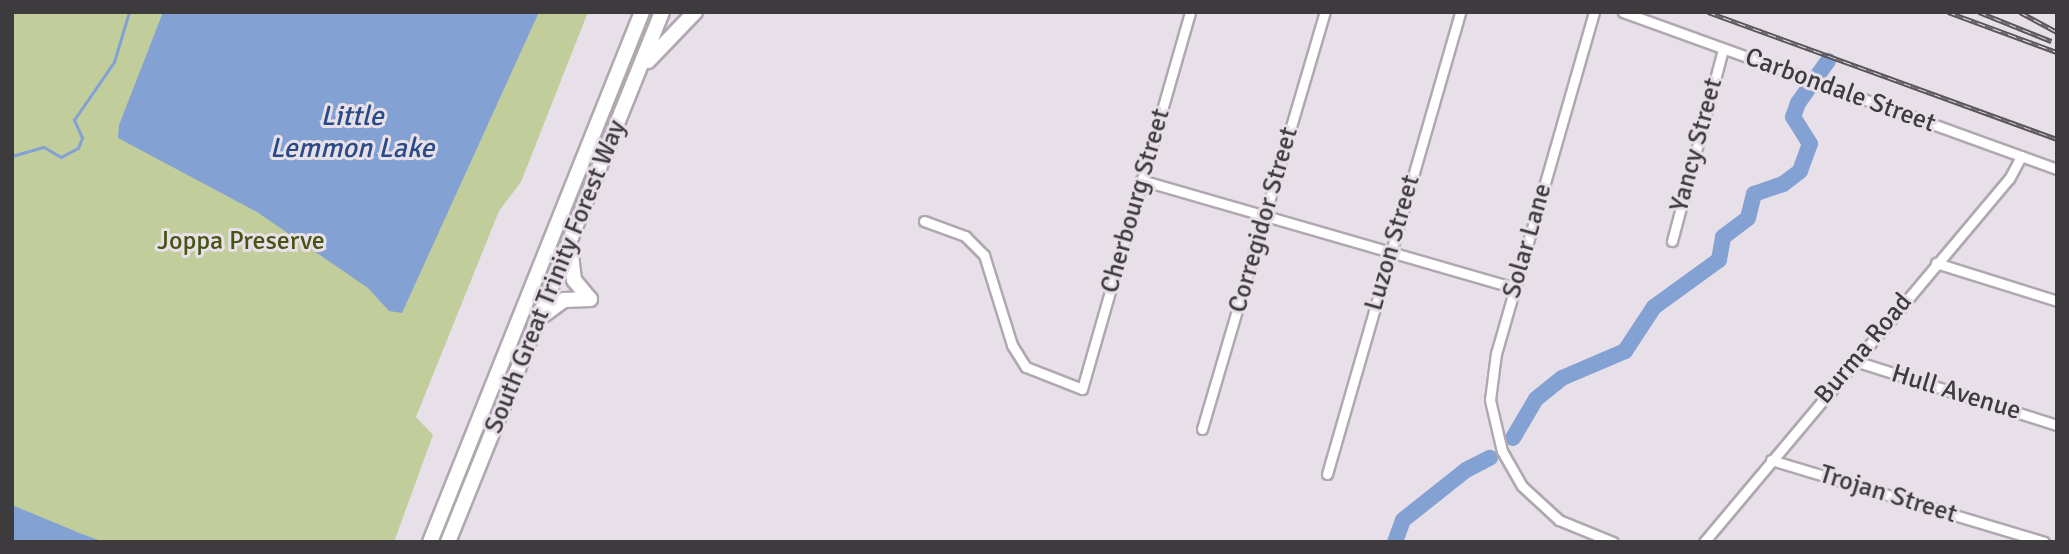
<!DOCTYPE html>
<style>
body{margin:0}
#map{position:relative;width:2069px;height:554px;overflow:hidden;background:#e8e0e8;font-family:Signika,sans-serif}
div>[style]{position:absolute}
.green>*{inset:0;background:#c1ce9c}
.water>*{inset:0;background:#84a1d3}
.stream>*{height:2.5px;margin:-1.25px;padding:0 1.25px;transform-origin:1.25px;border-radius:1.25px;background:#84a1d3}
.river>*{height:16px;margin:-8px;padding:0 8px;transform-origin:8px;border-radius:8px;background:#84a1d3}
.roads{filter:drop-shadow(2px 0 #b0a8b0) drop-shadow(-2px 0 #b0a8b0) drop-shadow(0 2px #b0a8b0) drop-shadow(0 -2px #b0a8b0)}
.street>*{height:9px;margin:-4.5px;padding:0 4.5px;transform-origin:4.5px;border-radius:4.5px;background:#fff}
.primary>*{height:14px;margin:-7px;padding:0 7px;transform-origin:7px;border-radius:7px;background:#fff}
.rail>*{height:5px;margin-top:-2.5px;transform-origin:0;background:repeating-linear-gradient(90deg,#e8e0e8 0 8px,#595559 0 16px);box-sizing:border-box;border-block:2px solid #595559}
span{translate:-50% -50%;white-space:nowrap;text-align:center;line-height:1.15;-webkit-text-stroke:6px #e8e0e8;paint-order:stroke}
.street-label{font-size:26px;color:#3e3b3e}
.park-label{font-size:26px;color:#485413}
.water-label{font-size:28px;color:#294c89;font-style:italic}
.frame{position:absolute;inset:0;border:14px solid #3e3b3e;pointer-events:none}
</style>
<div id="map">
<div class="green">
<div style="clip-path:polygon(12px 12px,588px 12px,521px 182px,499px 211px,416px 417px,433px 435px,394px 542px,12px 542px)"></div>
</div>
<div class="water">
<div style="clip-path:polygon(163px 12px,539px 12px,402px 313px,389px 311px,368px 288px,257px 212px,118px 138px,119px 125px)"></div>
<div style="clip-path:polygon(12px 505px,82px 534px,104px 542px,12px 542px)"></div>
</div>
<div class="stream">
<div style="left:12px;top:156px;width:33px;rotate:-16deg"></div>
<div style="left:44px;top:147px;width:20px;rotate:30deg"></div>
<div style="left:61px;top:157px;width:19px;rotate:-28deg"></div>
<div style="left:78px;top:148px;width:11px;rotate:-68deg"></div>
<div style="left:82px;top:138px;width:20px;rotate:-114deg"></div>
<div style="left:74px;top:120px;width:70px;rotate:-55.4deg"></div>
<div style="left:114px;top:62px;width:52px;rotate:-73.3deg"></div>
</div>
<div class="river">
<div style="left:1513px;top:438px;width:45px;rotate:-59.5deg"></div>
<div style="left:1536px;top:399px;width:33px;rotate:-39deg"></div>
<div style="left:1562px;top:378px;width:69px;rotate:-23.2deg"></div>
<div style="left:1625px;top:351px;width:53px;rotate:-56.6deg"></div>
<div style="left:1654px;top:307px;width:80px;rotate:-35.9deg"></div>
<div style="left:1719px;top:260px;width:23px;rotate:-80deg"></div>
<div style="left:1723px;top:237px;width:31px;rotate:-37deg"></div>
<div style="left:1748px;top:218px;width:25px;rotate:-76deg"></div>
<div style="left:1754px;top:194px;width:31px;rotate:-19deg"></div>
<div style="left:1783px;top:184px;width:21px;rotate:-37deg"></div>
<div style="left:1800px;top:171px;width:29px;rotate:-70deg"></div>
<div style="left:1810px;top:144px;width:32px;rotate:-122deg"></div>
<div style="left:1793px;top:117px;width:15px;rotate:-70deg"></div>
<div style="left:1798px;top:103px;width:52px;rotate:-54.5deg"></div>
<div style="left:1395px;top:542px;width:23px;rotate:-70deg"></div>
<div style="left:1403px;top:520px;width:80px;rotate:-38.4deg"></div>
<div style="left:1466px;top:470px;width:27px;rotate:-27deg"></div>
</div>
<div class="roads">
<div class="street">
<div style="left:1594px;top:12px;width:355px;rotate:106deg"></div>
<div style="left:1496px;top:353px;width:47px;rotate:97.3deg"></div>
<div style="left:1490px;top:400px;width:52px;rotate:76.8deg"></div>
<div style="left:1502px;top:451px;width:40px;rotate:60.3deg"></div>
<div style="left:1522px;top:486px;width:50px;rotate:42.6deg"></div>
<div style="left:1559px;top:520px;width:58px;rotate:22.2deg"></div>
<div style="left:1623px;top:12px;width:462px;rotate:19.9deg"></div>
<div style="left:1141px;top:180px;width:388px;rotate:16.1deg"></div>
<div style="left:924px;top:221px;width:44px;rotate:20.1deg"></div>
<div style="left:965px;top:236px;width:27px;rotate:45deg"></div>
<div style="left:984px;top:255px;width:94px;rotate:72.7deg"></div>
<div style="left:1012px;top:345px;width:26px;rotate:58deg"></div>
<div style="left:1026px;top:367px;width:60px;rotate:21.4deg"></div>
<div style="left:1082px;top:389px;width:392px;rotate:-74deg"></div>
<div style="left:1672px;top:241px;width:199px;rotate:-75.1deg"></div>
<div style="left:1936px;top:263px;width:127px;rotate:17.4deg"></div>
<div style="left:1855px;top:361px;width:212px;rotate:17.6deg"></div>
<div style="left:1202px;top:429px;width:435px;rotate:-73.6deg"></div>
<div style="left:1771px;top:460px;width:285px;rotate:16.7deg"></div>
<div style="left:1327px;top:474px;width:481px;rotate:-73.9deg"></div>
<div style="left:1704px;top:542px;width:474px;rotate:-50deg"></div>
<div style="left:2009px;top:179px;width:26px;rotate:-62deg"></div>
</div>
<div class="primary">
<div style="left:648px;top:61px;width:68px;rotate:-46.2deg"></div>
<div style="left:570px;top:247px;width:33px;rotate:83deg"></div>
<div style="left:574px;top:280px;width:25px;rotate:50deg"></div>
<div style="left:542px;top:316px;width:27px;rotate:-36deg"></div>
<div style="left:564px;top:300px;width:26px;rotate:-2deg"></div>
<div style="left:430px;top:542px;width:571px;rotate:-68.2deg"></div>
<div style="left:448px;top:542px;width:572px;rotate:-68.01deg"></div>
</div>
</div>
<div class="rail">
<div style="left:1708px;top:12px;width:371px;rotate:20deg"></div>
<div style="left:1948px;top:12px;width:116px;rotate:20.2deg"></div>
<div style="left:1979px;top:12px;width:78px;rotate:21.9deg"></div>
<div style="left:2020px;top:12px;width:42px;rotate:28.4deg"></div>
</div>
<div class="street-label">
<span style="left:1840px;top:91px;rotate:20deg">Carbondale Street</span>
<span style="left:1697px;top:145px;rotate:-75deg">Yancy Street</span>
<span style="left:1136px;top:201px;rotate:-74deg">Cherbourg Street</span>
<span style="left:1264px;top:220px;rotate:-74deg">Corregidor Street</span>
<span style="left:1528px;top:241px;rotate:-74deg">Solar Lane</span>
<span style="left:1393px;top:243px;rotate:-74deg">Luzon Street</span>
<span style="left:556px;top:277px;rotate:-68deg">South Great Trinity Forest Way</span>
<span style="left:1864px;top:349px;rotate:-50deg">Burma Road</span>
<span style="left:1956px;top:393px;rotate:17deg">Hull Avenue</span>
<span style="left:1888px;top:495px;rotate:17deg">Trojan Street</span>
</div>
<div class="park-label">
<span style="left:241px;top:242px">Joppa Preserve</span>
</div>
<div class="water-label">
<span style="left:352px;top:132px">Little<br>Lemmon Lake</span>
</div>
<div class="frame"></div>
</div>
